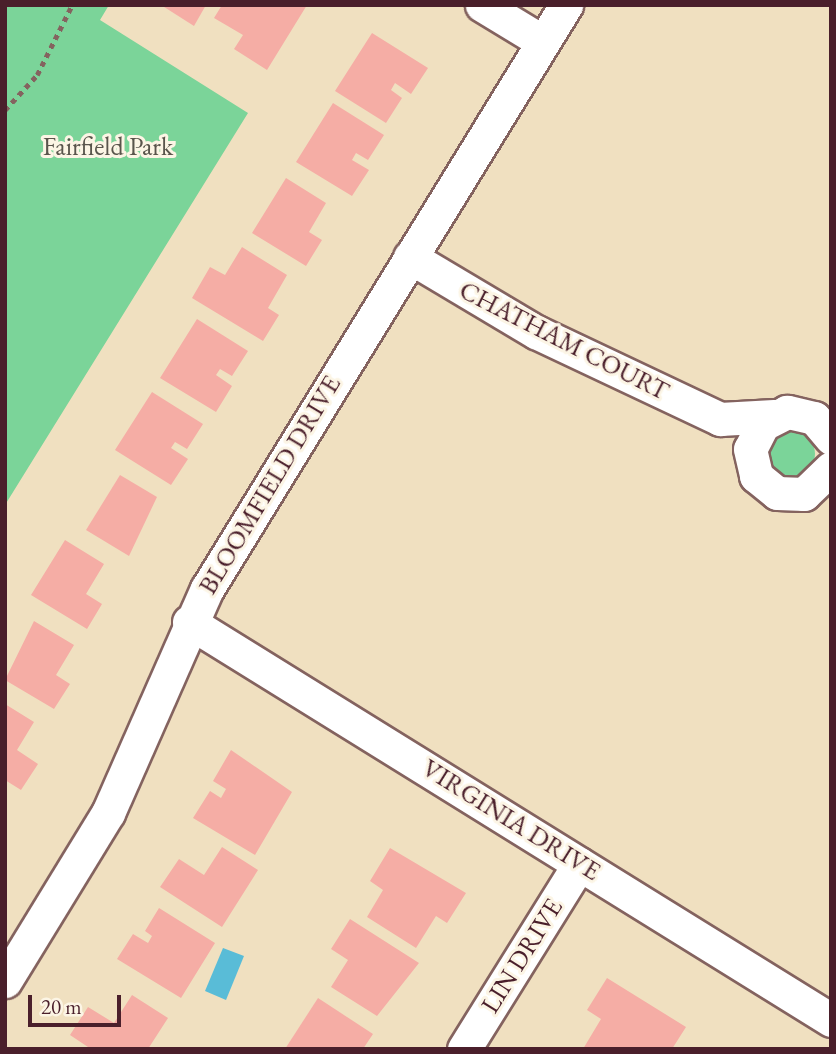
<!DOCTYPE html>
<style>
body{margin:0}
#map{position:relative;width:836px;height:1054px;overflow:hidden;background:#f0e0c0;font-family:"EB Garamond",serif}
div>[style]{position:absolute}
.green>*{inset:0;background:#7bd499}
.round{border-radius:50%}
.water>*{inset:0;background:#59bcd7}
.building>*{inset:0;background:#f5ada5}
.path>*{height:4.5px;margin-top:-2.25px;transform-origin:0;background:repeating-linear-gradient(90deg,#84635f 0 5px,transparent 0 10px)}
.roads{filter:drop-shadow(2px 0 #84635f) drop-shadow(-2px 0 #84635f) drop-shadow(0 2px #84635f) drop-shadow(0 -2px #84635f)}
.minor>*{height:33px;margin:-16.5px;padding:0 16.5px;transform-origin:16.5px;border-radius:16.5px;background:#fff}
span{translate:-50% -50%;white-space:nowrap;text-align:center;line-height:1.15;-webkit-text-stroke:6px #fcf5e5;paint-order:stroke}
.park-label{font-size:26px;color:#59554c}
.street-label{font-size:26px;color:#4a1f2b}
.frame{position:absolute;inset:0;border:7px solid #4a1f2b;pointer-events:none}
.scale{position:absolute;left:28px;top:995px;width:93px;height:32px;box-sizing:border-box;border:4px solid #4a1f2b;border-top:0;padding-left:9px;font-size:21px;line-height:24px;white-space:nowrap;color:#4a1f2b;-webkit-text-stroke:5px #fcf5e5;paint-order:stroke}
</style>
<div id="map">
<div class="green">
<div style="clip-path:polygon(5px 5px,109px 5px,100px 20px,248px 113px,5px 505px)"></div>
<div class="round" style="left:769px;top:431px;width:46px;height:46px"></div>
</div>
<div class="water">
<div style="clip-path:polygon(223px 948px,244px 956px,226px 1000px,205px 991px)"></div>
</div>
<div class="building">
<div style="clip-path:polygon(161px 5px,206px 5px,194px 26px)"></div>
<div style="clip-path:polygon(222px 5px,307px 5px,267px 70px,234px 49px,243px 35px,214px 18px)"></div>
<div style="clip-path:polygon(372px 33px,428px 68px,411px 94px,395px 83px,391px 90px,402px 98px,386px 123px,335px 91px)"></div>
<div style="clip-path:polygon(333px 103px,384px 135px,368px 160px,356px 153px,352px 160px,369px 170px,352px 196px,296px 162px)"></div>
<div style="clip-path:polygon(286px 178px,326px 203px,309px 232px,322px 240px,306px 266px,252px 233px)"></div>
<div style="clip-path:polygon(242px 247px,287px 275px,268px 308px,279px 315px,263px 341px,192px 298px,210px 267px,225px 275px)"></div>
<div style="clip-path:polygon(197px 319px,248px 351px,232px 376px,220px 369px,216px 375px,232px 386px,216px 412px,160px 378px)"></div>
<div style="clip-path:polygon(152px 392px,203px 424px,187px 449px,175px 442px,171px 448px,188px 459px,171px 485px,115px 450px)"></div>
<div style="clip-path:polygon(120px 475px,157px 497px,129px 556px,86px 530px)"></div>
<div style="clip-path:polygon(65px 540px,104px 564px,86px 594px,102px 604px,87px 629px,31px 595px)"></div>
<div style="clip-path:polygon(34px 621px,74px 645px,56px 675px,70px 684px,54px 709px,5px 680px)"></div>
<div style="clip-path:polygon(5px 704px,34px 722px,17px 750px,38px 764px,21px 790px,5px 780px)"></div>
<div style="clip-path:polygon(231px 750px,292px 792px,255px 855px,193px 818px,210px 791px,221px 798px,226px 789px,213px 781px)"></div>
<div style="clip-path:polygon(222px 847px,258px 870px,222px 927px,160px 887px,179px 859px,204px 875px)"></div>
<div style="clip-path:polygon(390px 848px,466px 893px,447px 923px,436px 916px,416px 948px,367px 917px,383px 890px,370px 881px)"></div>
<div style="clip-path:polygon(159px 908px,215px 943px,181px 998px,117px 959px,133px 934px,148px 943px,152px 936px,145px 931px)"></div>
<div style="clip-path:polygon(350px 919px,419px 963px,377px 1016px,331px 987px,348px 960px,331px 949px)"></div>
<div style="clip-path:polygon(607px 978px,686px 1027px,672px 1049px,583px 1049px,601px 1019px,587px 1010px)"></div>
<div style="clip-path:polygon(132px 995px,168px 1018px,148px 1049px,91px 1049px,70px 1035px,88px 1007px,114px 1023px)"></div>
<div style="clip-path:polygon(318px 998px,373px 1034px,363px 1049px,285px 1049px)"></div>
</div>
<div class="path">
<div style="left:5px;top:110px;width:47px;rotate:-47.6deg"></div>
<div style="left:37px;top:75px;width:78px;rotate:-63.4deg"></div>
</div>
<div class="roads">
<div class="minor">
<div style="left:482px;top:5px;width:71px;rotate:31.2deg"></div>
<div style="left:410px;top:257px;width:147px;rotate:30.8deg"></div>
<div style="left:536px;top:332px;width:204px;rotate:25.3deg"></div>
<div style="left:720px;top:419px;width:54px;rotate:-3.2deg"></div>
<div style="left:831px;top:438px;width:26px;rotate:-130deg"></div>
<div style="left:814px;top:418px;width:28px;rotate:-167deg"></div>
<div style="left:787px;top:412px;width:27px;rotate:153deg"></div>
<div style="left:763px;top:424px;width:28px;rotate:117deg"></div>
<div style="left:750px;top:449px;width:28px;rotate:77deg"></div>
<div style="left:756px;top:476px;width:27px;rotate:39deg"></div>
<div style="left:777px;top:493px;width:27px;rotate:2deg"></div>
<div style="left:804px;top:494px;width:37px;rotate:-44deg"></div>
<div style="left:189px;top:622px;width:755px;rotate:31.8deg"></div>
<div style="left:5px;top:981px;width:197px;rotate:-58.5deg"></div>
<div style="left:108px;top:813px;width:245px;rotate:-66.2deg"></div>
<div style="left:207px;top:589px;width:686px;rotate:-58.42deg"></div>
<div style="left:464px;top:1049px;width:218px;rotate:-58.1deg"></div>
</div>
</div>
<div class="park-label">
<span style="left:108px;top:147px">Fairfield Park</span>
</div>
<div class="street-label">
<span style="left:564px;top:341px;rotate:27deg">CHATHAM COURT</span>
<span style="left:270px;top:485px;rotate:-59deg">BLOOMFIELD DRIVE</span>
<span style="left:511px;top:820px;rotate:32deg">VIRGINIA DRIVE</span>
<span style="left:522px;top:956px;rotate:-58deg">LIN DRIVE</span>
</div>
<div class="frame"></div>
<div class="scale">20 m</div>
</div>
